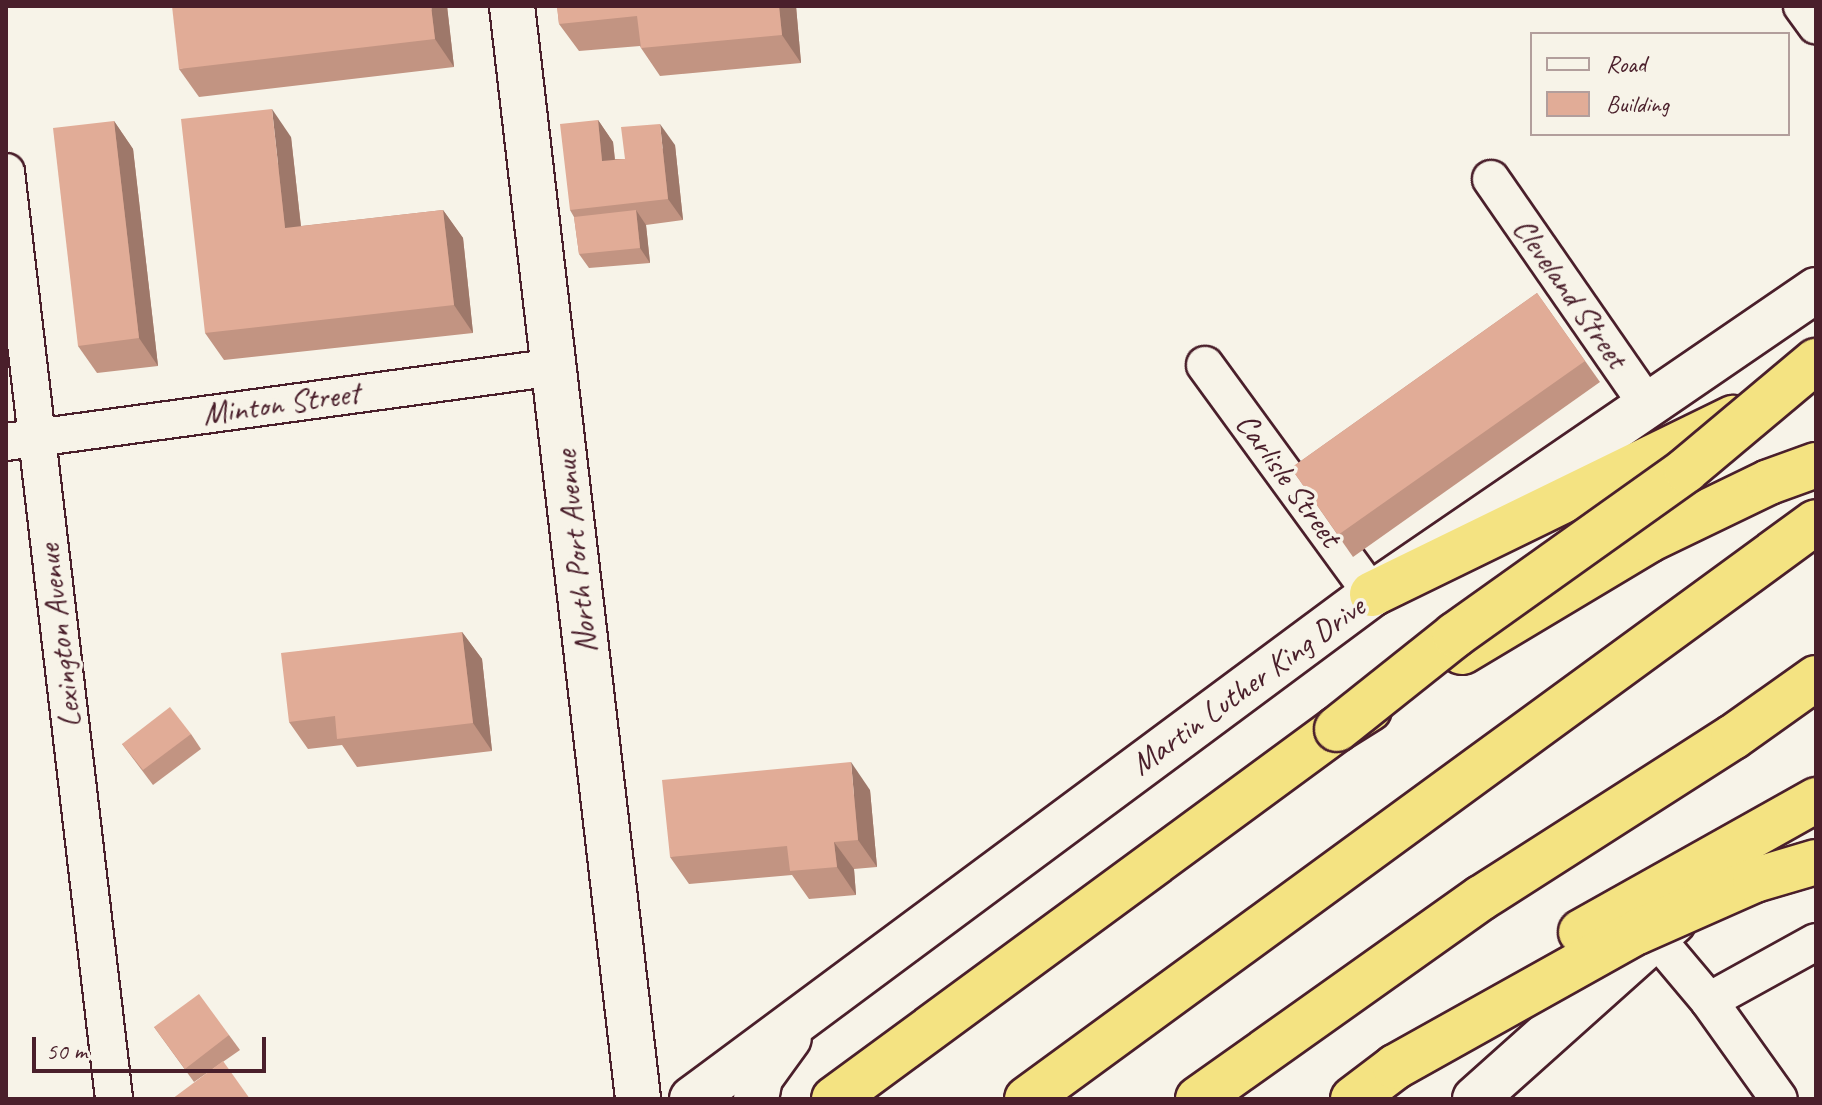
<!DOCTYPE html>
<style>
body{margin:0}
#map{position:relative;width:1822px;height:1105px;overflow:hidden;background:#f7f3e8;font-family:Caveat,sans-serif}
div>[style]{position:absolute}
.roads{filter:drop-shadow(2px 0 #4a1f2b) drop-shadow(-2px 0 #4a1f2b) drop-shadow(0 2px #4a1f2b) drop-shadow(0 -2px #4a1f2b)}
.street>*{height:36px;margin:-18px;padding:0 18px;transform-origin:18px;border-radius:18px;background:#f7f3e8}
.secondary>*{height:44px;margin:-22px;padding:0 22px;transform-origin:22px;border-radius:22px;background:#f7f3e8}
.highway>*{height:44px;margin:-22px;padding:0 22px;transform-origin:22px;border-radius:22px;background:#f4e382}
.bridges{filter:drop-shadow(2px 0 #4a1f2b) drop-shadow(-2px 0 #4a1f2b) drop-shadow(0 2px #4a1f2b) drop-shadow(0 -2px #4a1f2b)}
.highway-bridge>*{height:44px;margin:-22px;padding:0 22px;transform-origin:22px;border-radius:22px;background:#f4e382}
.wall>*{inset:0;background:#c29482}
.shaded-wall>*{inset:0;background:#9e786a}
.building>*{inset:0;background:#e1ac97}
span{translate:-50% -50%;white-space:nowrap;text-align:center;line-height:1.15;-webkit-text-stroke:7px #f7f3e8;paint-order:stroke}
.street-label{font-size:32px;color:#4a1f2b}
.frame{position:absolute;inset:0;border:8px solid #4a1f2b;pointer-events:none}
.legend{position:absolute;left:1530px;top:32px;width:260px;height:104px;box-sizing:border-box;background:#f7f3e8;border:2px solid #b29e9c;margin:0;padding:10px 14px;list-style:none;font-size:24px;color:#4a1f2b}
.legend li{display:flex;align-items:center;gap:16px;height:40px}
.legend b{width:40px;border:2px solid #b29e9c}
.scale{position:absolute;left:32px;top:1037px;width:234px;height:36px;box-sizing:border-box;border:4px solid #4a1f2b;border-top:0;padding-left:10px;font-size:24px;line-height:28px;white-space:nowrap;color:#4a1f2b;-webkit-text-stroke:6px #f7f3e8;paint-order:stroke}
</style>
<div id="map">
<div class="roads">
<div class="street">
<div style="left:1802px;top:6px;width:24px;rotate:54deg"></div>
<div style="left:6px;top:172px;width:933px;rotate:83.35deg"></div>
<div style="left:1491px;top:179px;width:277px;rotate:55.3deg"></div>
<div style="left:1205px;top:365px;width:283px;rotate:53.9deg"></div>
<div style="left:6px;top:442px;width:555px;rotate:-7.77deg"></div>
<div style="left:1656px;top:938px;width:82px;rotate:49.9deg"></div>
<div style="left:1709px;top:1001px;width:120px;rotate:54.5deg"></div>
<div style="left:1709px;top:1001px;width:122px;rotate:-28.9deg"></div>
</div>
<div class="secondary">
<div style="left:512px;top:6px;width:1100px;rotate:83.42deg"></div>
<div style="left:692px;top:1099px;width:847px;rotate:-36.6deg"></div>
<div style="left:1372px;top:594px;width:538px;rotate:-34.4deg"></div>
<div style="left:756px;top:1099px;width:21px;rotate:-79deg"></div>
<div style="left:760px;top:1078px;width:49px;rotate:-54.1deg"></div>
<div style="left:1475px;top:1099px;width:266px;rotate:-41.8deg"></div>
</div>
<div class="highway">
<div style="left:1372px;top:594px;width:402px;rotate:-26deg"></div>
<div style="left:1462px;top:652px;width:218px;rotate:-30.9deg"></div>
<div style="left:1649px;top:540px;width:133px;rotate:-25.8deg"></div>
<div style="left:1769px;top:482px;width:50px;rotate:-19.9deg"></div>
<div style="left:834px;top:1099px;width:624px;rotate:-36.34deg"></div>
<div style="left:1337px;top:729px;width:38px;rotate:-32deg"></div>
<div style="left:1027px;top:1099px;width:977px;rotate:-36.18deg"></div>
<div style="left:1198px;top:1099px;width:347px;rotate:-35.4deg"></div>
<div style="left:1481px;top:898px;width:299px;rotate:-32.6deg"></div>
<div style="left:1733px;top:737px;width:102px;rotate:-35.4deg"></div>
</div>
</div>
<div class="bridges">
<div class="highway-bridge">
<div style="left:1337px;top:729px;width:151px;rotate:-38.5deg"></div>
<div style="left:1455px;top:635px;width:284px;rotate:-35.5deg"></div>
<div style="left:1686px;top:470px;width:170px;rotate:-40deg"></div>
<div style="left:1581px;top:932px;width:270px;rotate:-29.3deg"></div>
<div style="left:1353px;top:1099px;width:53px;rotate:-37.3deg"></div>
<div style="left:1395px;top:1067px;width:277px;rotate:-29.2deg"></div>
<div style="left:1637px;top:932px;width:129px;rotate:-23.8deg"></div>
<div style="left:1755px;top:880px;width:64px;rotate:-16.4deg"></div>
</div>
</div>
<div class="wall">
<div style="clip-path:polygon(447px 6px,454px 67px,199px 97px,179px 69px)"></div>
<div style="clip-path:polygon(557px 6px,796px 6px,801px 63px,660px 76px,641px 48px,640px 46px,579px 51px,559px 24px)"></div>
<div style="clip-path:polygon(598px 120px,613px 142px,615px 159px,625px 159px,675px 145px,683px 220px,646px 225px,650px 263px,589px 268px,579px 254px,574px 217px,570px 210px)"></div>
<div style="clip-path:polygon(114px 121px,133px 149px,158px 366px,97px 373px,78px 346px)"></div>
<div style="clip-path:polygon(291px 137px,301px 226px,443px 210px,463px 238px,473px 333px,224px 360px,205px 333px)"></div>
<div style="clip-path:polygon(1537px 293px,1600px 382px,1353px 557px,1291px 468px)"></div>
<div style="clip-path:polygon(462px 632px,482px 659px,492px 751px,357px 767px,342px 745px,308px 749px,289px 722px)"></div>
<div style="clip-path:polygon(191px 734px,201px 749px,153px 785px,122px 744px)"></div>
<div style="clip-path:polygon(870px 790px,877px 867px,854px 869px,856px 895px,809px 899px,792px 875px,689px 884px,670px 857px)"></div>
<div style="clip-path:polygon(154px 1027px,229px 1035px,240px 1050px,194px 1082px)"></div>
</div>
<div class="shaded-wall">
<div style="clip-path:polygon(431px 6px,447px 6px,454px 67px,435px 39px)"></div>
<div style="clip-path:polygon(779px 6px,796px 6px,801px 63px,782px 35px)"></div>
<div style="clip-path:polygon(272px 109px,291px 137px,304px 255px,285px 228px)"></div>
<div style="clip-path:polygon(598px 120px,613px 142px,617px 182px,602px 161px)"></div>
<div style="clip-path:polygon(114px 121px,133px 149px,158px 366px,139px 338px)"></div>
<div style="clip-path:polygon(660px 124px,675px 145px,683px 220px,668px 199px)"></div>
<div style="clip-path:polygon(443px 210px,463px 238px,473px 333px,454px 305px)"></div>
<div style="clip-path:polygon(636px 210px,646px 225px,650px 263px,640px 248px)"></div>
<div style="clip-path:polygon(462px 632px,482px 659px,492px 751px,473px 723px)"></div>
<div style="clip-path:polygon(851px 762px,870px 790px,877px 867px,858px 840px)"></div>
<div style="clip-path:polygon(834px 842px,854px 869px,856px 895px,837px 867px)"></div>
</div>
<div class="building">
<div style="clip-path:polygon(172px 6px,431px 6px,435px 39px,179px 69px)"></div>
<div style="clip-path:polygon(557px 6px,779px 6px,782px 35px,641px 48px,637px 16px,559px 24px)"></div>
<div style="clip-path:polygon(272px 109px,285px 228px,443px 210px,454px 305px,205px 333px,181px 119px)"></div>
<div style="clip-path:polygon(598px 120px,602px 161px,625px 159px,621px 127px,660px 124px,668px 199px,570px 210px,560px 124px)"></div>
<div style="clip-path:polygon(114px 121px,139px 338px,78px 346px,53px 128px)"></div>
<div style="clip-path:polygon(636px 210px,640px 248px,579px 254px,574px 217px)"></div>
<div style="clip-path:polygon(1537px 293px,1585px 361px,1338px 535px,1291px 468px)"></div>
<div style="clip-path:polygon(462px 632px,473px 723px,337px 739px,335px 716px,289px 722px,281px 653px)"></div>
<div style="clip-path:polygon(170px 707px,191px 734px,143px 770px,122px 744px)"></div>
<div style="clip-path:polygon(851px 762px,858px 840px,834px 842px,837px 867px,790px 871px,787px 846px,670px 857px,662px 780px)"></div>
<div style="clip-path:polygon(199px 994px,229px 1035px,185px 1069px,154px 1027px)"></div>
<div style="clip-path:polygon(223px 1061px,250px 1099px,172px 1099px)"></div>
</div>
<div class="street-label">
<span style="left:1570px;top:293px;rotate:55deg">Cleveland Street</span>
<span style="left:281px;top:404px;rotate:-8deg">Minton Street</span>
<span style="left:1288px;top:480px;rotate:54deg">Carlisle Street</span>
<span style="left:576px;top:552px;rotate:-96deg">North Port Avenue</span>
<span style="left:60px;top:636px;rotate:-97deg">Lexington Avenue</span>
<span style="left:1248px;top:686px;rotate:-36deg">Martin Luther King Drive</span>
</div>
<div class="frame"></div>
<ul class="legend">
<li><b style="height:10px;background:#f7f3e8"></b>Road</li>
<li><b style="height:22px;background:#e1ac97"></b>Building</li>
</ul>
<div class="scale">50 m</div>
</div>
